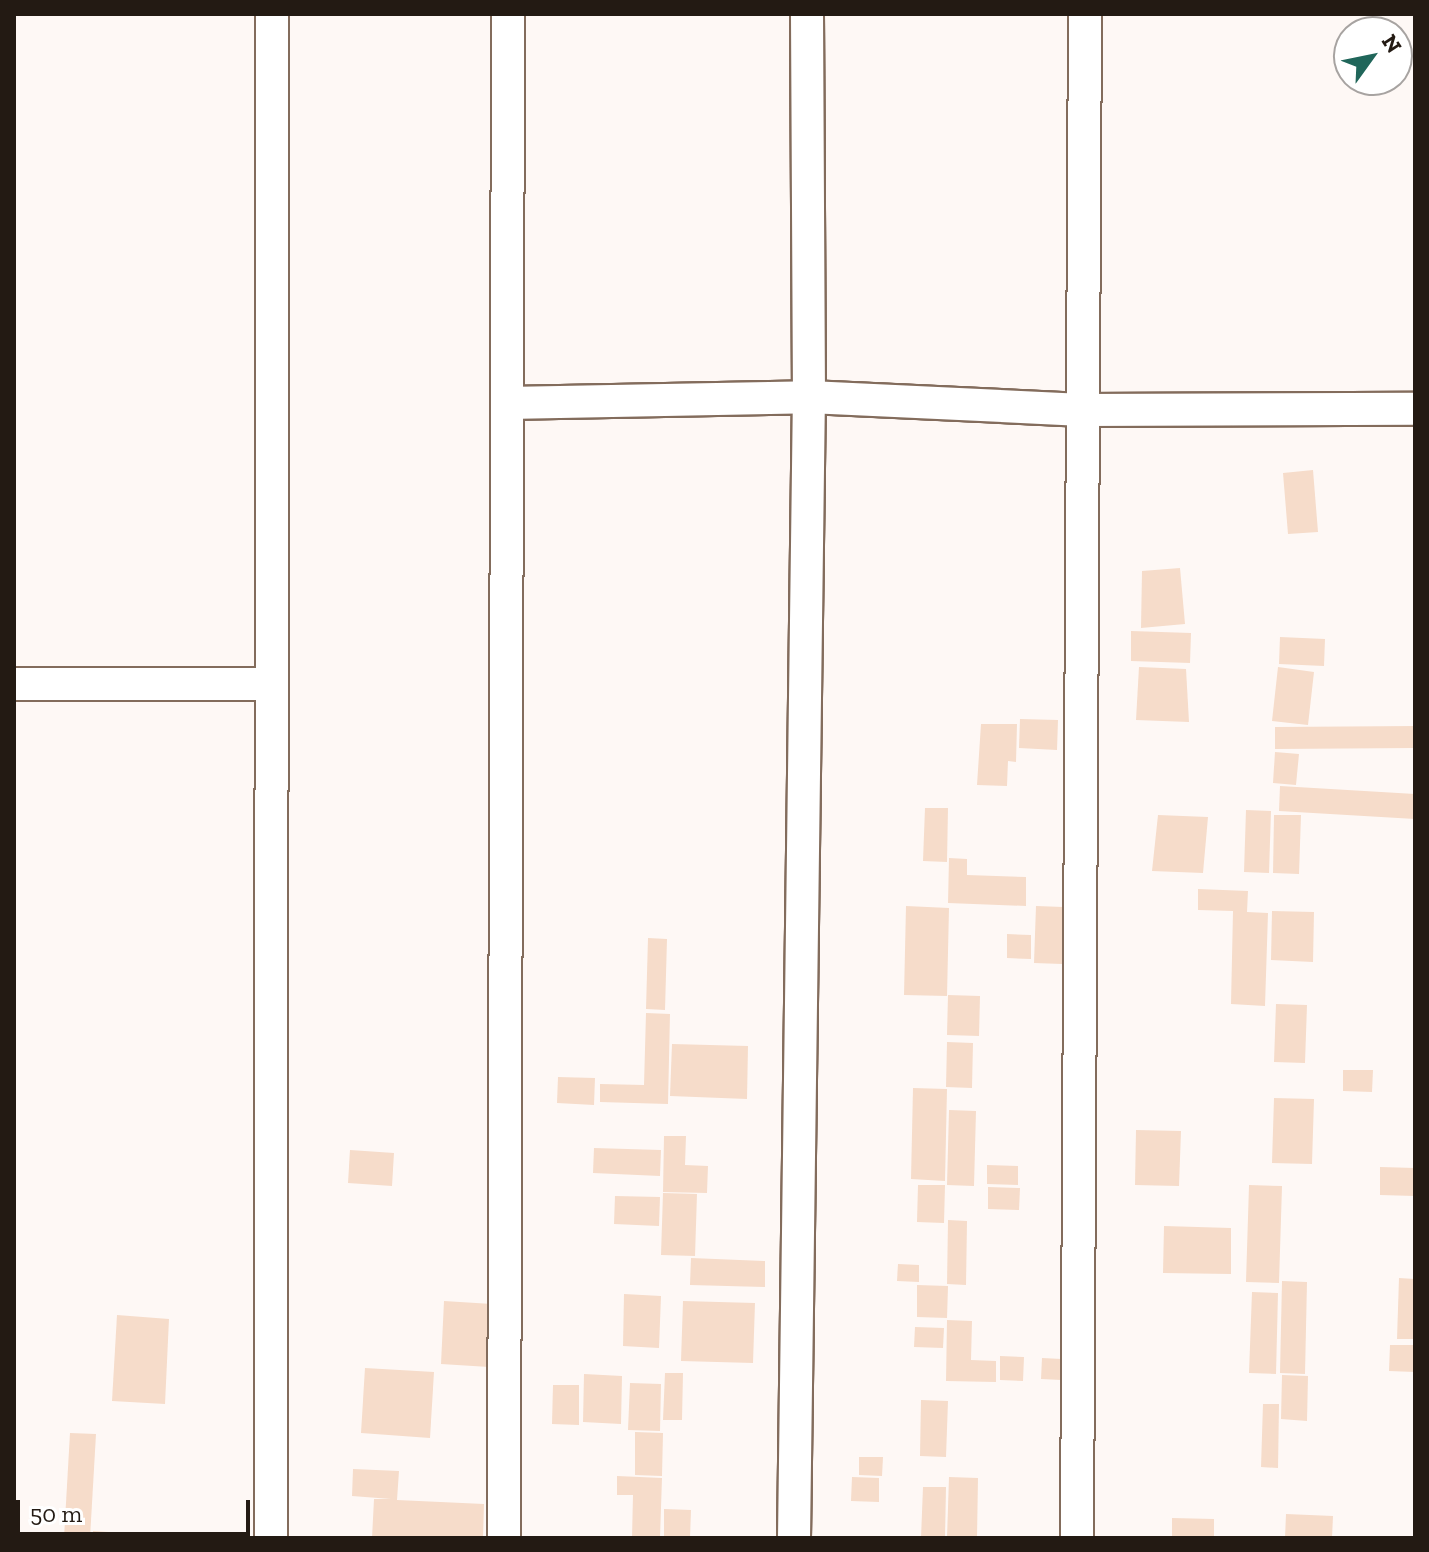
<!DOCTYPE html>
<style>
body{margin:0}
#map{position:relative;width:1429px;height:1552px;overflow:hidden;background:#fef8f5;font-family:"Zilla Slab",serif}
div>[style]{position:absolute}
.building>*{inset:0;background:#f6dcca}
.roads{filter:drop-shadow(2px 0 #836c5c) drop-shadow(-2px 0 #836c5c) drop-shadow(0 2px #836c5c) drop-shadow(0 -2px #836c5c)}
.minor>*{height:32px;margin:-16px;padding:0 16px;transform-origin:16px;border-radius:16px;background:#fff}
span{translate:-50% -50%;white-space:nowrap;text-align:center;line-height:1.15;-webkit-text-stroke:8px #fff;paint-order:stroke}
.frame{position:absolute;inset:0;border:16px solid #231a13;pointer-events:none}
.north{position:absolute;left:1333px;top:16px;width:80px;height:80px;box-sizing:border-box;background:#fff;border:2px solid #a7a3a1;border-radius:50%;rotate:57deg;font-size:22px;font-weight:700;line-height:32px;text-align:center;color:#231a13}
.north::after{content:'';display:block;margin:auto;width:28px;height:36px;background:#20665a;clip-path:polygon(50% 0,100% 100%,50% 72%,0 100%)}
.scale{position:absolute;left:16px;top:1500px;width:234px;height:36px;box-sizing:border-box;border:4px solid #231a13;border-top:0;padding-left:10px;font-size:24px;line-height:28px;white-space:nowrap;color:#231a13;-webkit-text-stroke:6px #fff;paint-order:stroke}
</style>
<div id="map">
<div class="building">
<div style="clip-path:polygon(1313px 470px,1318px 532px,1288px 534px,1283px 473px)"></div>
<div style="clip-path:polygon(1180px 568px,1185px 624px,1141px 628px,1142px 571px)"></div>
<div style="clip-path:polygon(1131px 631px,1191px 633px,1190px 663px,1131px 661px)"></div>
<div style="clip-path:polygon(1280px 637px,1325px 639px,1324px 666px,1279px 664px)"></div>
<div style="clip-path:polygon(1139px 667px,1186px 669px,1189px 722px,1136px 720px)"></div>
<div style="clip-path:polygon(1278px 667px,1314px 672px,1308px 725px,1272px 721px)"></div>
<div style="clip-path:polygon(1020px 719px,1058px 720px,1057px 750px,1019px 748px)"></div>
<div style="clip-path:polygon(981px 724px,1017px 724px,1016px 762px,1008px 761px,1007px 786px,977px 785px)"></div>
<div style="clip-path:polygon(1415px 726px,1415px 748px,1275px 749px,1275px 727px)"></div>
<div style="clip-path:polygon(1275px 752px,1299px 754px,1296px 785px,1273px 783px)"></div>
<div style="clip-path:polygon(1280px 786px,1415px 794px,1415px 819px,1279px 811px)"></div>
<div style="clip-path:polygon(925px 808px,948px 808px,947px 862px,923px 861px)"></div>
<div style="clip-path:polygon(1246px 810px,1271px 811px,1269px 873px,1244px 872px)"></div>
<div style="clip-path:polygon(1158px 815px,1208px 817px,1203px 873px,1152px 871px)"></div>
<div style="clip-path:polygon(1274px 815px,1301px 815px,1299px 874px,1273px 873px)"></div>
<div style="clip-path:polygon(949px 858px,967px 859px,967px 875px,1026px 877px,1026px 906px,948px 903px)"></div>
<div style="clip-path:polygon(1198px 889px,1248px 891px,1247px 912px,1268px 913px,1265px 1006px,1231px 1004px,1233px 911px,1198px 910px)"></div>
<div style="clip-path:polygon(906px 906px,949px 908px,947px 996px,904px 995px)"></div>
<div style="clip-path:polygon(1036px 906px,1063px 907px,1062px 964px,1034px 963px)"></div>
<div style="clip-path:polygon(1272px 911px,1314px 912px,1313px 962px,1271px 960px)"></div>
<div style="clip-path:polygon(1007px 934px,1031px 935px,1031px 959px,1007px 958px)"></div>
<div style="clip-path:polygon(648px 938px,667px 939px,665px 1010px,646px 1009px)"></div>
<div style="clip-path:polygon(948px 995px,980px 996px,979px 1036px,947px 1035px)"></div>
<div style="clip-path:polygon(1276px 1004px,1307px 1005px,1305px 1063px,1274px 1062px)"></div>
<div style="clip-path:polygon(646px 1013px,670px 1014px,668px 1104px,600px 1102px,600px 1084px,644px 1085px)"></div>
<div style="clip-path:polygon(947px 1042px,973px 1043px,972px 1088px,946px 1087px)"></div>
<div style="clip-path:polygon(672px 1044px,748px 1046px,747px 1099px,670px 1096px)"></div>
<div style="clip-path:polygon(1343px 1070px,1373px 1070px,1372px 1092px,1343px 1091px)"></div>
<div style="clip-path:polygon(558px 1077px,595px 1078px,594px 1105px,557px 1103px)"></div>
<div style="clip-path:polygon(913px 1088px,947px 1089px,945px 1181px,911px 1179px)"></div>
<div style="clip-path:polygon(1274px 1098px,1314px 1099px,1312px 1164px,1272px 1163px)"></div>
<div style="clip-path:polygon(949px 1110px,976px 1111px,974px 1186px,947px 1185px)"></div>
<div style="clip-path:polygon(1136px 1130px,1181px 1131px,1179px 1186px,1135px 1185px)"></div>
<div style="clip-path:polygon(664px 1136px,686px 1136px,685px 1165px,708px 1166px,707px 1193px,663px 1192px)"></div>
<div style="clip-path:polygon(594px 1148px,661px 1150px,660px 1176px,593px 1173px)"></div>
<div style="clip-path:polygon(350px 1150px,394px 1153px,392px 1186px,348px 1183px)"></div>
<div style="clip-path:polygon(987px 1165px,1018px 1166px,1018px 1185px,987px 1184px)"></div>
<div style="clip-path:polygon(1380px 1167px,1415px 1168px,1415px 1196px,1380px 1195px)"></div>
<div style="clip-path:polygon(918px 1185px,945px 1185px,944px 1223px,917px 1222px)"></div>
<div style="clip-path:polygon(1249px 1185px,1282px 1186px,1279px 1283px,1246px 1282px)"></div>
<div style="clip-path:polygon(988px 1187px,1020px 1188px,1019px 1210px,988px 1209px)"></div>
<div style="clip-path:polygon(663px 1193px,697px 1194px,695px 1256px,661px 1255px)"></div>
<div style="clip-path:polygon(615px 1196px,660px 1197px,659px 1226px,614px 1224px)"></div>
<div style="clip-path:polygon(948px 1220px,967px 1221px,966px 1285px,947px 1284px)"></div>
<div style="clip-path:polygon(1164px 1226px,1231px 1228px,1231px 1274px,1163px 1273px)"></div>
<div style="clip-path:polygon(691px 1258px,765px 1261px,765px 1287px,690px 1285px)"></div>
<div style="clip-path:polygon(898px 1264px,919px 1265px,919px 1282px,897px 1281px)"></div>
<div style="clip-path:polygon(1399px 1278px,1415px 1279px,1415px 1339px,1397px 1339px)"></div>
<div style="clip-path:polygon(1282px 1281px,1307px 1282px,1305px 1374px,1280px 1373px)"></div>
<div style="clip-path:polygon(917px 1285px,948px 1286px,947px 1318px,917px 1317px)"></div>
<div style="clip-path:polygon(1252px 1292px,1278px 1293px,1276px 1374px,1249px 1373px)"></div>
<div style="clip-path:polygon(624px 1294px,661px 1296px,659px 1348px,623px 1346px)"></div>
<div style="clip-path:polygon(444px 1301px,492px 1304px,489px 1367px,441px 1364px)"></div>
<div style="clip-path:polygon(683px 1301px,755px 1303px,753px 1363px,681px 1361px)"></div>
<div style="clip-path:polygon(117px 1315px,169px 1319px,165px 1404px,112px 1401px)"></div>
<div style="clip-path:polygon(947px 1320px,972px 1321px,971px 1360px,996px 1361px,996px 1382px,946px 1381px)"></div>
<div style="clip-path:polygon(915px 1327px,944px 1328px,943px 1348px,914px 1347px)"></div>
<div style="clip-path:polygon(1390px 1345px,1415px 1345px,1415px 1372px,1389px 1371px)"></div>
<div style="clip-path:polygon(1000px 1356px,1024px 1357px,1023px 1381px,1000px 1380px)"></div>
<div style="clip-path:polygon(1042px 1358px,1062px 1359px,1061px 1380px,1041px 1379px)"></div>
<div style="clip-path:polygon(365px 1368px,434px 1372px,430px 1438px,361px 1433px)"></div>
<div style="clip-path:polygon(665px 1373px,683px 1373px,682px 1420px,663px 1420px)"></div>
<div style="clip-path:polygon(584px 1374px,622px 1376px,621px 1424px,583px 1422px)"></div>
<div style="clip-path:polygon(1282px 1375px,1308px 1376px,1307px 1421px,1281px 1419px)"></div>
<div style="clip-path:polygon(630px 1383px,661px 1384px,660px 1431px,628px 1430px)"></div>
<div style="clip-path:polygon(553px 1385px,579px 1385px,579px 1425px,552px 1424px)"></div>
<div style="clip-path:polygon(921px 1400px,948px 1401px,946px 1457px,920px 1456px)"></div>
<div style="clip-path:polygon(1263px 1404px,1279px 1404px,1278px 1468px,1261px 1467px)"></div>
<div style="clip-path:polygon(635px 1432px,663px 1433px,662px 1476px,635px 1475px)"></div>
<div style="clip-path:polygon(70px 1433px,96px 1434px,90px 1538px,64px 1538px)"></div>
<div style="clip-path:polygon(859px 1457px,883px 1457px,882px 1476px,859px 1475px)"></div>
<div style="clip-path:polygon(353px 1469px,399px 1471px,397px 1500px,484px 1504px,483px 1538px,372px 1538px,374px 1499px,391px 1499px,352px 1496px)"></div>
<div style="clip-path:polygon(617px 1476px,662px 1478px,660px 1538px,632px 1538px,633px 1495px,617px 1495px)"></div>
<div style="clip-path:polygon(852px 1477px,879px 1478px,879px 1502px,851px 1501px)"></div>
<div style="clip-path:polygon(949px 1477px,978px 1478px,977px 1538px,947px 1538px)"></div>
<div style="clip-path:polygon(923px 1487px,946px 1487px,945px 1538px,921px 1538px)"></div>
<div style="clip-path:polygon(664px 1509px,691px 1510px,690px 1538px,664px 1538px)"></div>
<div style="clip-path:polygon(1286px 1514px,1333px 1516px,1332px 1538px,1285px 1538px)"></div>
<div style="clip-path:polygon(1172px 1518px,1214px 1519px,1214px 1538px,1172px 1538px)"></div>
<div style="clip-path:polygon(93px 1531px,124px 1533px,124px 1538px,93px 1538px)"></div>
</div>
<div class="roads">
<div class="minor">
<div style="left:507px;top:403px;width:302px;rotate:-1.1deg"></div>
<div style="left:809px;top:397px;width:274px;rotate:2.7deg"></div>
<div style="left:1083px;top:410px;width:332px;rotate:-0.2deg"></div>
<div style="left:14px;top:684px;width:258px"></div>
<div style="left:271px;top:1538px;width:1524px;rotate:-89.96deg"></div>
<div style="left:504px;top:1538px;width:1524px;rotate:-89.85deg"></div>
<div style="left:794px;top:1538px;width:1141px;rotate:-89.25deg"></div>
<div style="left:809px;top:397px;width:383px;rotate:-90.3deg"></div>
<div style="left:1077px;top:1538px;width:1524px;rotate:-89.7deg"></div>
</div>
</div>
<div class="frame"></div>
<div class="north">N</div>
<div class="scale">50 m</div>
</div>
